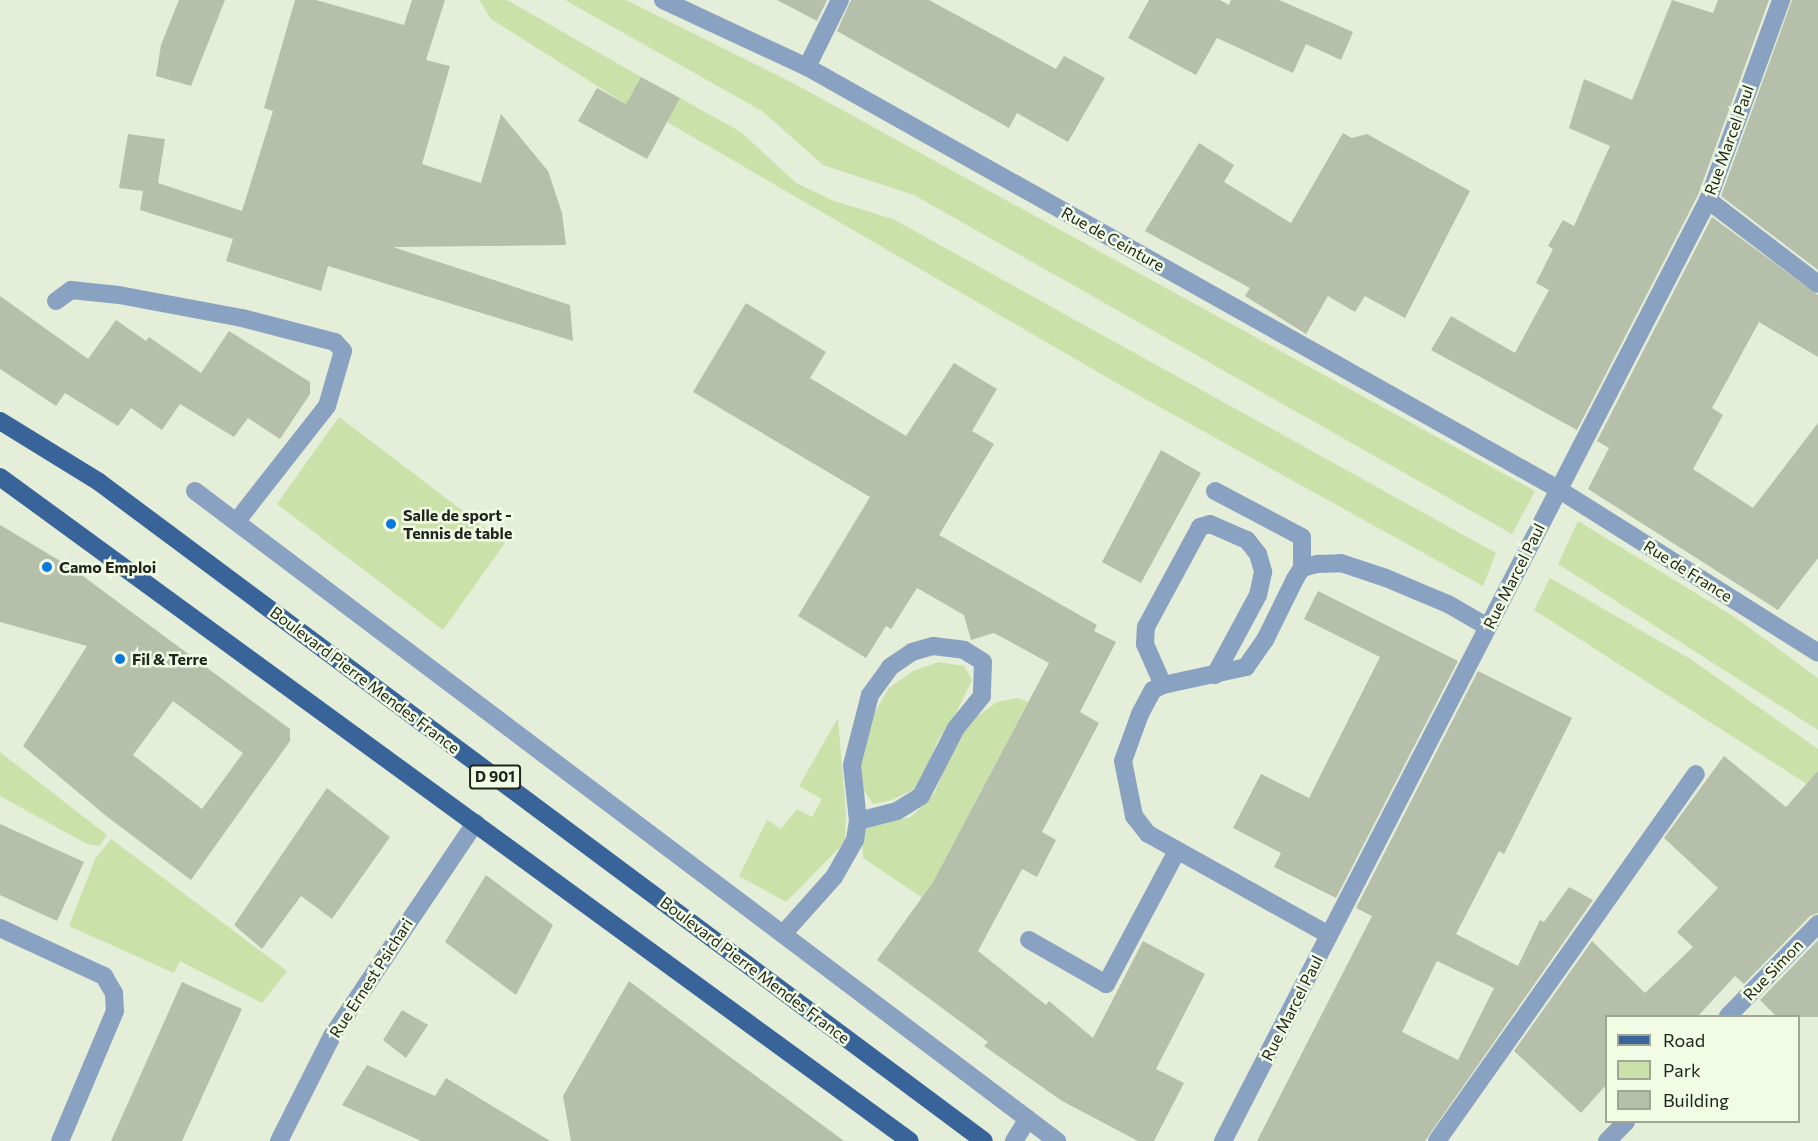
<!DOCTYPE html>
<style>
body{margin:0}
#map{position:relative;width:1818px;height:1141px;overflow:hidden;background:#e5eed8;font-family:Commissioner,sans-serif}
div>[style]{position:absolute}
.green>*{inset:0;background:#cbe1aa}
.building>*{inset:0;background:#b6bfaa}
.minor>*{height:18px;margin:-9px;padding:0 9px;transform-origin:9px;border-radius:9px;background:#8aa2c1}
.major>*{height:18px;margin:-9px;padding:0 9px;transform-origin:9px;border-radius:9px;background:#38649a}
.dots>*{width:16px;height:16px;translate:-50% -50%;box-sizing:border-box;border:3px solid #f2fce5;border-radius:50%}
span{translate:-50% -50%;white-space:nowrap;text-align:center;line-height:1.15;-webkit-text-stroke:5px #f2fce5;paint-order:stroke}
.shield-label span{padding:2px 4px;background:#f2fce5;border:2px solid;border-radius:4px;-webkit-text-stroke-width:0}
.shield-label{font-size:15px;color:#22251d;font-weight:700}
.street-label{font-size:16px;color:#22251d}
.poi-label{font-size:16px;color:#22251d;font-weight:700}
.left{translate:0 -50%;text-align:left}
.legend{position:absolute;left:1605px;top:1015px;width:195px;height:108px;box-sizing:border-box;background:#f2fce5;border:2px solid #9fa695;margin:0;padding:8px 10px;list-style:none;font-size:18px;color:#22251d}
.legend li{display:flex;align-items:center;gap:12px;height:30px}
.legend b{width:30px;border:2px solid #9fa695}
</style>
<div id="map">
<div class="green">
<div style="clip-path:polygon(479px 0,507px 0,641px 77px,626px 104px,491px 19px)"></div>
<div style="clip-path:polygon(565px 0,626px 0,795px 84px,1535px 491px,1512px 534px,914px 195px,823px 165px,762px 111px)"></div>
<div style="clip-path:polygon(680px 98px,741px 132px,796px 183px,834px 201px,893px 219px,1496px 553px,1483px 586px,1120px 385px,667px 122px)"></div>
<div style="clip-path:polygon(339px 417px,505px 543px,443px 630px,277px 504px)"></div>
<div style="clip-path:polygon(1578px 521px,1733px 616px,1818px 678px,1818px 730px,1558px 564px)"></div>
<div style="clip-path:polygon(1550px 578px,1692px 660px,1818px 749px,1818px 791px,1534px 610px)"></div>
<div style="clip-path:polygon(939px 662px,964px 666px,972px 680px,956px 713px,938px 740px,918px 787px,892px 800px,873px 804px,863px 789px,860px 760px,870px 720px,889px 688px,913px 671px)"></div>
<div style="clip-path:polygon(1017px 698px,1028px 702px,924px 899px,863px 858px,862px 839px,867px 827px,911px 817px,934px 794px,953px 748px,972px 720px,997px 702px)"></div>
<div style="clip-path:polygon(838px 718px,846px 813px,845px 842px,786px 902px,739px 876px,767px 820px,781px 829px,797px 809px,812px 817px,822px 799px,799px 786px)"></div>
<div style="clip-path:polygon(0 752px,107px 835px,99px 846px,87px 844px,0 796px)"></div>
<div style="clip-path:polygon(111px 839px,287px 971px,262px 1003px,180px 961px,174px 973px,69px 926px,95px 859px)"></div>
</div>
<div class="building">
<div style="clip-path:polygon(179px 0,225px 0,191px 86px,156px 76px,161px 45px)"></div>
<div style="clip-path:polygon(295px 0,316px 0,404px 25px,412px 0,445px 0,426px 60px,450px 66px,422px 164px,481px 183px,501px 114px,548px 171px,562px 213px,566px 245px,393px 247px,570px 305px,573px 341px,328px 266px,321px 291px,226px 261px,233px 239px,140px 210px,143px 191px,119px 188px,128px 134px,165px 139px,158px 183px,242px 211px,273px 111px,264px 108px)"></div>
<div style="clip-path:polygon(777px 0,827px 0,817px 21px)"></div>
<div style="clip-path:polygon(851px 0,929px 0,1056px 69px,1064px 56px,1105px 78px,1068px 142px,1017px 113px,1009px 128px,837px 31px)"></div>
<div style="clip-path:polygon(1149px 0,1220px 0,1229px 5px,1231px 0,1279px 0,1353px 32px,1341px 60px,1306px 44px,1293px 73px,1217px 38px,1196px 75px,1128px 38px)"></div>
<div style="clip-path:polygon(1672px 0,1713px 13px,1718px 0,1769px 0,1698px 195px,1577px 430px,1431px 350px,1451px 316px,1515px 353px,1549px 290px,1536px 283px,1553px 249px,1548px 246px,1563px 220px,1574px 226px,1610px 146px,1569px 128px,1584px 79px,1632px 100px)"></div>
<div style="clip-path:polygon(1792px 0,1818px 0,1818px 270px,1721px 196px)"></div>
<div style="clip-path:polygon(641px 77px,680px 98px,647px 159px,578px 121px,597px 88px,626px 104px)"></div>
<div style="clip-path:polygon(1343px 133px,1352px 138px,1367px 134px,1470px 191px,1405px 318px,1365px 296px,1355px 312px,1328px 296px,1306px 334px,1245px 296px,1250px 288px,1145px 231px,1199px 143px,1234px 165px,1224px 182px,1291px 223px)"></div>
<div style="clip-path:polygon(1712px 217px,1818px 295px,1818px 357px,1759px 322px,1712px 408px,1723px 415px,1693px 469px,1753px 508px,1818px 423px,1818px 558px,1778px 610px,1588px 489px,1609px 448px,1597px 441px)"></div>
<div style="clip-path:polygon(0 296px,88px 359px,116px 320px,146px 341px,149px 337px,201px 373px,229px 331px,310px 382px,310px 394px,280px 439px,248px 418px,234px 437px,180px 404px,162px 430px,131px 408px,118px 426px,65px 393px,56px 406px,0 369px)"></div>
<div style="clip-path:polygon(746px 303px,826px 352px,810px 378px,906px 436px,954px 363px,997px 389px,972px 431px,994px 444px,939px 535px,1097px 625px,1094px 631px,1116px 642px,1080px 712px,1099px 723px,1042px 832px,1056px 840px,1037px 877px,1022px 869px,978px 951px,1046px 1005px,1049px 1001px,1093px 1038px,1143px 941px,1205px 974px,1156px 1069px,1184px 1083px,1154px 1141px,1138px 1141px,1062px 1101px,984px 1046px,988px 1042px,877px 960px,933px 882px,1049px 663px,994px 633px,971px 640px,964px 615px,917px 588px,891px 629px,886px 626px,866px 658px,798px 616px,870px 497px,693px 392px)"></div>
<div style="clip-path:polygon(1161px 450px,1201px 473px,1141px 583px,1102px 562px)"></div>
<div style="clip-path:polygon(evenodd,0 525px,72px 568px,290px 729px,290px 741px,191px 880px,105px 815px,23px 746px,87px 646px,0 622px,0 525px,173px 701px,243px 753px,202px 809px,133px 755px,173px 701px)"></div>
<div style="clip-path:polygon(1318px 591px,1458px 661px,1336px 898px,1274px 867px,1281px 853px,1233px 828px,1261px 774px,1309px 798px,1380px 657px,1304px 619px)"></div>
<div style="clip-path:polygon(evenodd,1478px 671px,1572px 718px,1504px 854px,1499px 851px,1456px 934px,1518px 966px,1540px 920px,1544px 922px,1569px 887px,1593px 900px,1425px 1141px,1257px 1141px,1372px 916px,1356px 908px,1478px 671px,1437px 961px,1494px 988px,1458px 1060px,1402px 1032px,1437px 961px)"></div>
<div style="clip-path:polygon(1724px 756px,1786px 807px,1818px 771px,1818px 913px,1810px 916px,1744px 984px,1735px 976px,1697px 1017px,1606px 1017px,1606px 1085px,1581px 1113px,1514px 1051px,1592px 941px,1645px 993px,1693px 947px,1677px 932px,1718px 888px,1664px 838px)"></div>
<div style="clip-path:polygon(327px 788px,390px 837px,332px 919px,301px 896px,262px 949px,234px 925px)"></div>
<div style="clip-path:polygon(0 824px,84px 862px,57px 921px,0 895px)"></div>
<div style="clip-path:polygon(486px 875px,553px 925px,516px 995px,445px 942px)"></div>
<div style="clip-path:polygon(1818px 940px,1818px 1017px,1777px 1017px,1760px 1000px)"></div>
<div style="clip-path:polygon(629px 981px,726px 1054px,844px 1141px,571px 1141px,563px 1096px)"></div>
<div style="clip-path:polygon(182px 982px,242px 1009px,182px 1141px,111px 1141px)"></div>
<div style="clip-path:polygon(402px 1010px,428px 1025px,406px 1058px,383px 1040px)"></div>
<div style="clip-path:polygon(367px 1065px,435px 1096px,446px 1078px,550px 1141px,421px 1141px,342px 1105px)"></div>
</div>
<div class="minor">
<div style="left:663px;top:0;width:159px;rotate:25deg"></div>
<div style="left:807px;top:67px;width:861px;rotate:29.33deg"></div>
<div style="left:1558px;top:489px;width:307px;rotate:32.2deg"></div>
<div style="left:807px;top:67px;width:75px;rotate:-63.8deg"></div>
<div style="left:1708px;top:200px;width:138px;rotate:37.4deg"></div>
<div style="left:56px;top:301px;width:19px;rotate:-36deg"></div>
<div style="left:71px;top:290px;width:48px;rotate:5.9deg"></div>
<div style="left:119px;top:295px;width:125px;rotate:10.6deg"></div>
<div style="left:242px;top:318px;width:96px;rotate:14.5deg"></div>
<div style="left:335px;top:342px;width:12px;rotate:48deg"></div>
<div style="left:343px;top:351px;width:57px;rotate:106.2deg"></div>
<div style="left:327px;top:406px;width:147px;rotate:128.1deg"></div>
<div style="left:195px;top:491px;width:1080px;rotate:37.02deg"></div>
<div style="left:1215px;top:491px;width:98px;rotate:27.9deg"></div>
<div style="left:1302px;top:537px;width:31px;rotate:90deg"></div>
<div style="left:1163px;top:685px;width:45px;rotate:-113.7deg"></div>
<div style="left:1145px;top:644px;width:17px;rotate:-87deg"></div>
<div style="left:1146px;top:627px;width:114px;rotate:-61.6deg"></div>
<div style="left:1200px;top:527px;width:10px;rotate:-17deg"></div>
<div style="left:1210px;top:524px;width:40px;rotate:23.4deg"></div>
<div style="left:1247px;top:540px;width:18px;rotate:52deg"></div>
<div style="left:1258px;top:554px;width:19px;rotate:74deg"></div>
<div style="left:1263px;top:572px;width:24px;rotate:102deg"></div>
<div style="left:1258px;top:595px;width:91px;rotate:118.3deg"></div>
<div style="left:0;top:928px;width:115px;rotate:24.8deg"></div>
<div style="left:104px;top:976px;width:20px;rotate:60deg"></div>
<div style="left:114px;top:993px;width:18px;rotate:87deg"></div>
<div style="left:115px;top:1011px;width:141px;rotate:112.9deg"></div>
<div style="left:783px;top:934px;width:76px;rotate:-48.2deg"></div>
<div style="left:834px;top:877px;width:43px;rotate:-60.4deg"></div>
<div style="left:855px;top:840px;width:19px;rotate:-81deg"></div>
<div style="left:858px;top:821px;width:56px;rotate:-96.1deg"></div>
<div style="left:852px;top:765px;width:72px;rotate:-75.6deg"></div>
<div style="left:870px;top:695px;width:34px;rotate:-54deg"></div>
<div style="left:890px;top:667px;width:27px;rotate:-34deg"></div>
<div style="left:912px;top:652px;width:22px;rotate:-16deg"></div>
<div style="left:933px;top:646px;width:31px;rotate:7deg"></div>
<div style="left:964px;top:650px;width:22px;rotate:32deg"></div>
<div style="left:983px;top:662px;width:34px;rotate:92deg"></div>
<div style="left:982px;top:696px;width:41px;rotate:129.1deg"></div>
<div style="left:956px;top:728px;width:76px;rotate:117.2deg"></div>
<div style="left:921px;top:796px;width:28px;rotate:148deg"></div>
<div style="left:897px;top:811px;width:40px;rotate:165.6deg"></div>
<div style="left:1329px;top:935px;width:207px;rotate:-150.8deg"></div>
<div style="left:1148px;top:834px;width:23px;rotate:-128deg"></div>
<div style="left:1134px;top:816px;width:56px;rotate:-101.3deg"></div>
<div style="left:1123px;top:761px;width:50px;rotate:-70.1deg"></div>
<div style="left:1140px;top:714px;width:27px;rotate:-62deg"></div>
<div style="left:1153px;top:690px;width:11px;rotate:-27deg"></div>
<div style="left:1163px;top:685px;width:85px;rotate:-12.2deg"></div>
<div style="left:1246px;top:667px;width:33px;rotate:-55deg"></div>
<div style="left:1265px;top:640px;width:68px;rotate:-63.8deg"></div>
<div style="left:1295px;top:579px;width:13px;rotate:-58deg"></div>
<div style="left:1302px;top:568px;width:16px;rotate:-15deg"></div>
<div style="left:1317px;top:564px;width:24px;rotate:-2deg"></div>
<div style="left:1341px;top:563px;width:47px;rotate:18.4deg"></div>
<div style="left:1386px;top:578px;width:67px;rotate:22.8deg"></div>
<div style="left:1448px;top:604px;width:46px;rotate:29.9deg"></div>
<div style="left:1029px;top:940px;width:89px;rotate:29.7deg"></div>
<div style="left:1106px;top:984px;width:151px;rotate:-61.9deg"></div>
<div style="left:1728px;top:1016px;width:129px;rotate:-45.6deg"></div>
<div style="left:279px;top:1141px;width:118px;rotate:-63.2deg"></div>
<div style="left:332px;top:1036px;width:257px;rotate:-56.1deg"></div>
<div style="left:1014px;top:1141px;width:26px;rotate:-58deg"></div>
<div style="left:1223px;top:1141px;width:1059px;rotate:-62.73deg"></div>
<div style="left:1708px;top:200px;width:213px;rotate:-69.9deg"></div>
<div style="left:1437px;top:1141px;width:449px;rotate:-54.8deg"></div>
<div style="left:1607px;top:1141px;width:27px;rotate:-45deg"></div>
</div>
<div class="major">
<div style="left:0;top:421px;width:116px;rotate:31.6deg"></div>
<div style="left:99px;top:482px;width:1103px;rotate:36.67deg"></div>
<div style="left:0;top:477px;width:1126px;rotate:36.12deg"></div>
</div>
<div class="dots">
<div style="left:391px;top:524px;background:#0978df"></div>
<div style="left:47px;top:567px;background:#0978df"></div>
<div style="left:120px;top:659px;background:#0978df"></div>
</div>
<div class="shield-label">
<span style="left:495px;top:777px">D 901</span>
</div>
<div class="street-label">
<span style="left:1729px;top:140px;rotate:-70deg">Rue Marcel Paul</span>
<span style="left:1113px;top:239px;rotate:29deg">Rue de Ceinture</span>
<span style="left:1688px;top:571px;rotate:32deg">Rue de France</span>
<span style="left:1514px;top:576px;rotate:-63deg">Rue Marcel Paul</span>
<span style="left:365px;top:680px;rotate:37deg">Boulevard Pierre Mendes France</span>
<span style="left:755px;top:970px;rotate:37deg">Boulevard Pierre Mendes France</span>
<span style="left:1773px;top:970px;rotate:-46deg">Rue Simon</span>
<span style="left:371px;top:978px;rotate:-57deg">Rue Ernest Psichari</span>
<span style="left:1292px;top:1008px;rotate:-63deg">Rue Marcel Paul</span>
</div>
<div class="poi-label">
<span class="left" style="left:403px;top:524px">Salle de sport -<br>Tennis de table</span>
<span class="left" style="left:59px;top:567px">Camo Emploi</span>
<span class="left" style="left:132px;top:659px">Fil &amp; Terre</span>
</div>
<ul class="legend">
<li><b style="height:8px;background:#38649a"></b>Road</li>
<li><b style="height:16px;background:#cbe1aa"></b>Park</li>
<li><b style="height:16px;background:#b6bfaa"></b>Building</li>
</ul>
</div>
